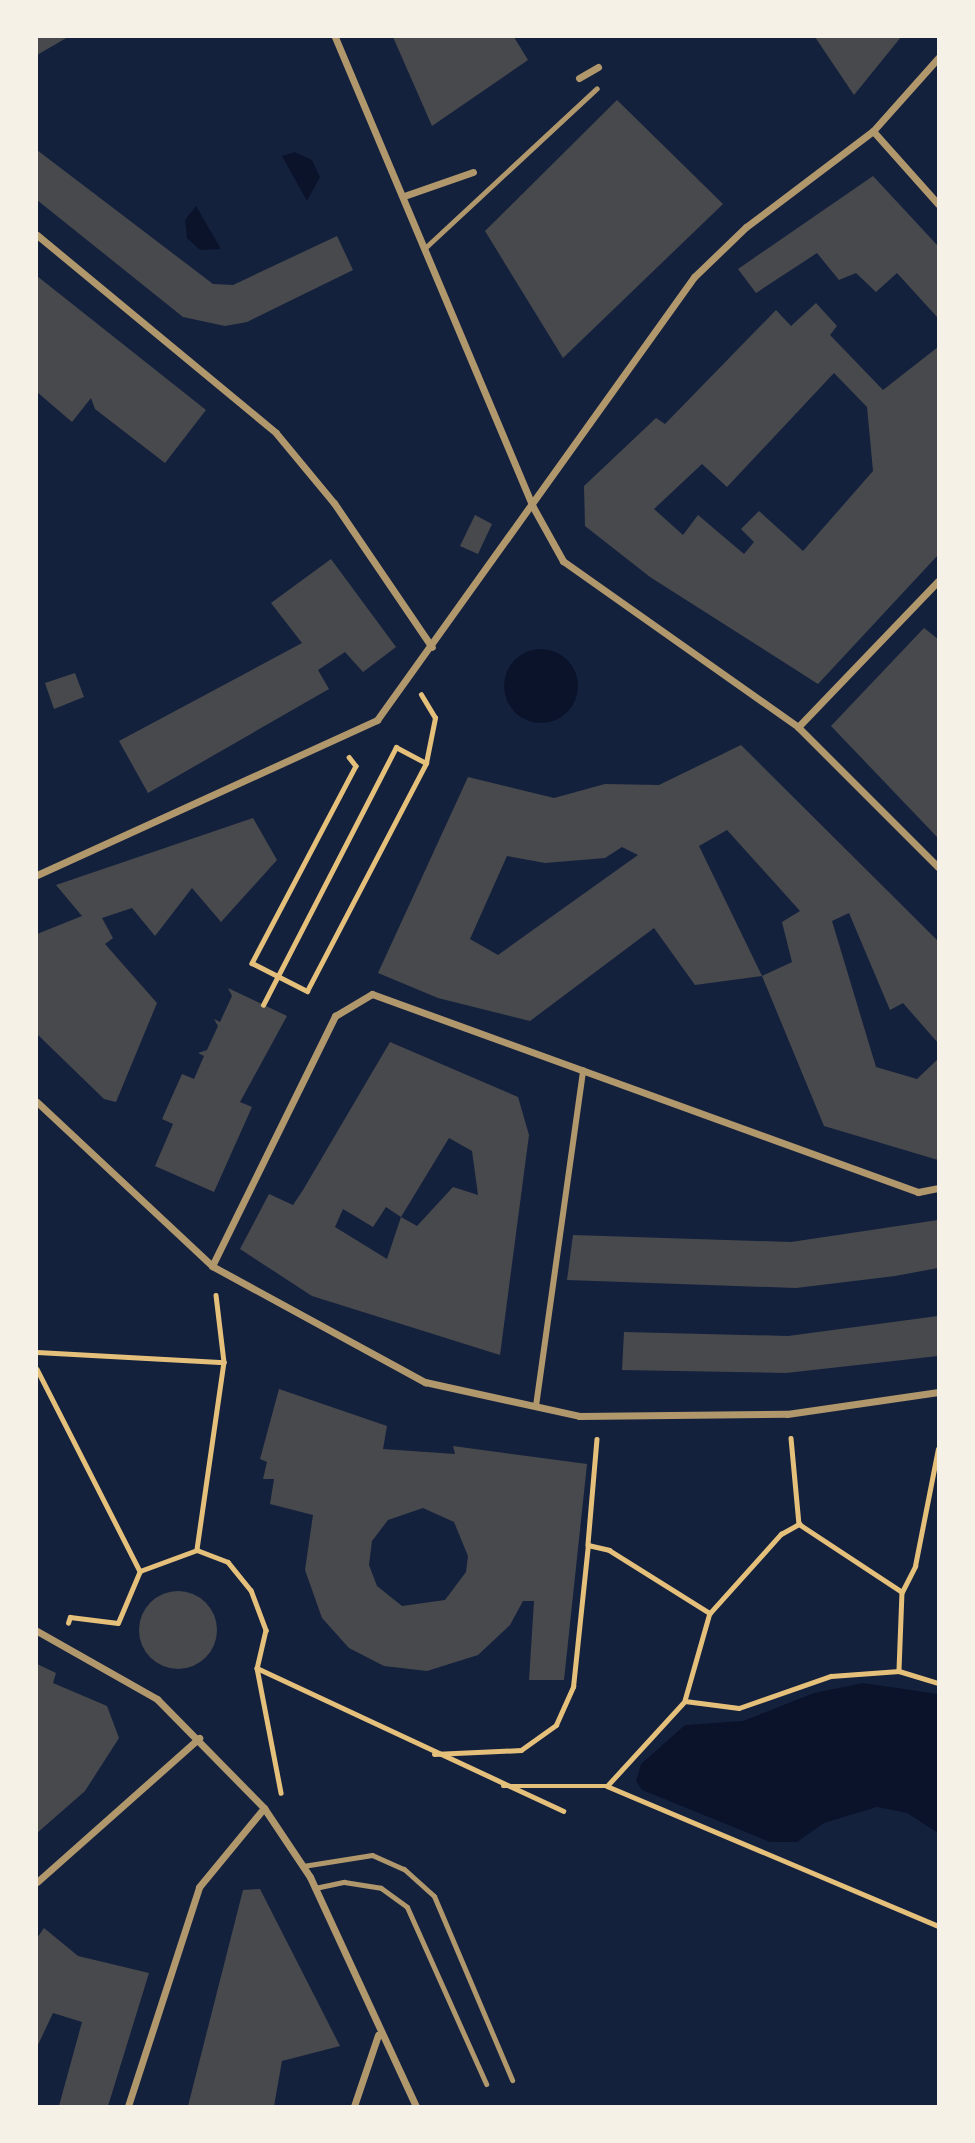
<!DOCTYPE html>
<style>
body{margin:0}
#map{position:relative;width:975px;height:2143px;overflow:hidden;background:#14213d;font-family:"Alegreya Sans",sans-serif}
div>[style]{position:absolute}
.water>*{inset:0;background:#0b132b}
.round{border-radius:50%}
.building>*{inset:0;background:#48494c}
.path>*{height:4.5px;margin:-2.25px;padding:0 2.25px;transform-origin:2.25px;border-radius:2.25px;background:#e5c07b}
.service>*{height:5px;margin:-2.5px;padding:0 2.5px;transform-origin:2.5px;border-radius:2.5px;background:#b1986c}
.pedestrian>*{height:6px;margin:-3px;padding:0 3px;transform-origin:3px;border-radius:3px;background:#b1986c}
.minor>*{height:7px;margin:-3.5px;padding:0 3.5px;transform-origin:3.5px;border-radius:3.5px;background:#b1986c}
span{translate:-50% -50%;white-space:nowrap;text-align:center;line-height:1.15;-webkit-text-stroke:5px #f6f1e7;paint-order:stroke}
.frame{position:absolute;inset:0;border:38px solid #f6f1e7;pointer-events:none}
</style>
<div id="map">
<div class="water">
<div style="clip-path:polygon(295px 152px,312px 160px,320px 177px,307px 201px,282px 156px)"></div>
<div style="clip-path:polygon(196px 206px,221px 249px,200px 250px,187px 238px,185px 220px)"></div>
<div class="round" style="left:504px;top:649px;width:74px;height:74px"></div>
<div style="clip-path:polygon(863px 1683px,938px 1694px,938px 1833px,907px 1813px,877px 1807px,824px 1823px,797px 1842px,770px 1842px,642px 1790px,636px 1781px,641px 1764px,685px 1725px,743px 1721px,814px 1693px)"></div>
</div>
<div class="building">
<div style="clip-path:polygon(37px 37px,68px 37px,37px 55px)"></div>
<div style="clip-path:polygon(393px 37px,514px 37px,528px 60px,432px 126px)"></div>
<div style="clip-path:polygon(815px 37px,901px 37px,854px 95px)"></div>
<div style="clip-path:polygon(617px 100px,723px 204px,563px 358px,485px 231px)"></div>
<div style="clip-path:polygon(37px 150px,213px 284px,233px 285px,337px 236px,353px 270px,247px 322px,225px 326px,183px 317px,37px 200px)"></div>
<div style="clip-path:polygon(873px 176px,938px 246px,938px 318px,897px 273px,876px 292px,856px 273px,839px 280px,817px 253px,756px 293px,738px 269px)"></div>
<div style="clip-path:polygon(37px 276px,206px 410px,165px 463px,95px 409px,91px 398px,72px 422px,37px 392px)"></div>
<div style="clip-path:polygon(evenodd,816px 303px,837px 326px,830px 335px,883px 390px,938px 347px,938px 555px,818px 684px,650px 577px,585px 526px,584px 486px,656px 418px,665px 424px,776px 310px,791px 326px,816px 303px,834px 373px,867px 407px,873px 471px,803px 551px,759px 511px,741px 529px,754px 542px,744px 554px,698px 515px,683px 535px,654px 509px,702px 464px,727px 487px,834px 373px)"></div>
<div style="clip-path:polygon(475px 515px,492px 524px,478px 554px,460px 546px)"></div>
<div style="clip-path:polygon(331px 559px,396px 647px,363px 672px,345px 652px,318px 670px,329px 689px,148px 793px,119px 741px,302px 643px,271px 603px)"></div>
<div style="clip-path:polygon(924px 628px,938px 639px,938px 838px,831px 726px)"></div>
<div style="clip-path:polygon(75px 673px,84px 697px,54px 709px,45px 683px)"></div>
<div style="clip-path:polygon(evenodd,741px 745px,938px 941px,938px 1043px,903px 1003px,890px 1010px,849px 913px,832px 921px,876px 1067px,917px 1079px,938px 1059px,938px 1160px,824px 1126px,762px 976px,695px 985px,654px 928px,530px 1021px,438px 998px,378px 973px,468px 777px,554px 798px,605px 784px,659px 785px,741px 745px,727px 830px,800px 911px,782px 922px,792px 962px,762px 976px,699px 846px,727px 830px,741px 745px,622px 847px,638px 855px,498px 955px,470px 939px,507px 856px,545px 863px,605px 858px,622px 847px)"></div>
<div style="clip-path:polygon(253px 818px,277px 860px,221px 922px,192px 888px,155px 936px,132px 908px,102px 918px,113px 938px,105px 944px,157px 1003px,116px 1102px,104px 1099px,37px 1034px,37px 934px,82px 916px,56px 885px)"></div>
<div style="clip-path:polygon(228px 988px,287px 1016px,240px 1102px,252px 1107px,214px 1192px,155px 1166px,173px 1124px,162px 1119px,182px 1074px,194px 1079px,204px 1056px,198px 1053px,207px 1050px,218px 1026px,214px 1019px,220px 1022px,232px 996px)"></div>
<div style="clip-path:polygon(evenodd,390px 1042px,518px 1097px,529px 1135px,500px 1355px,312px 1296px,240px 1249px,269px 1194px,293px 1205px,303px 1190px,390px 1042px,449px 1138px,472px 1151px,478px 1195px,453px 1187px,417px 1226px,401px 1217px,387px 1259px,335px 1227px,343px 1209px,373px 1227px,386px 1207px,401px 1217px,449px 1138px)"></div>
<div style="clip-path:polygon(938px 1220px,938px 1268px,895px 1276px,796px 1288px,567px 1280px,573px 1235px,791px 1242px)"></div>
<div style="clip-path:polygon(938px 1316px,938px 1356px,786px 1373px,622px 1370px,624px 1332px,788px 1336px)"></div>
<div style="clip-path:polygon(evenodd,279px 1389px,387px 1426px,383px 1449px,455px 1454px,453px 1446px,587px 1464px,564px 1680px,529px 1680px,534px 1601px,523px 1601px,510px 1625px,478px 1655px,427px 1671px,384px 1666px,349px 1648px,322px 1618px,305px 1570px,313px 1515px,270px 1504px,274px 1479px,263px 1479px,267px 1462px,260px 1459px,279px 1389px,423px 1508px,454px 1522px,468px 1556px,466px 1572px,445px 1600px,402px 1606px,377px 1586px,369px 1565px,372px 1541px,388px 1520px,423px 1508px)"></div>
<div class="round" style="left:139px;top:1591px;width:78px;height:78px"></div>
<div style="clip-path:polygon(37px 1664px,56px 1673px,53px 1683px,107px 1706px,119px 1738px,85px 1791px,37px 1833px)"></div>
<div style="clip-path:polygon(260px 1889px,340px 2046px,282px 2061px,274px 2106px,188px 2106px,243px 1890px)"></div>
<div style="clip-path:polygon(44px 1928px,78px 1956px,149px 1973px,108px 2106px,59px 2106px,82px 2022px,53px 2013px,37px 2047px,37px 1938px)"></div>
</div>
<div class="path">
<div style="left:349px;top:757px;width:11px;rotate:52deg"></div>
<div style="left:356px;top:766px;width:223px;rotate:117.8deg"></div>
<div style="left:252px;top:963px;width:62px;rotate:27deg"></div>
<div style="left:307px;top:991px;width:257px;rotate:-62.4deg"></div>
<div style="left:426px;top:763px;width:46px;rotate:-78.7deg"></div>
<div style="left:435px;top:718px;width:27px;rotate:-121deg"></div>
<div style="left:263px;top:1005px;width:290px;rotate:-62.7deg"></div>
<div style="left:396px;top:747px;width:34px;rotate:28deg"></div>
<div style="left:216px;top:1295px;width:67px;rotate:83.2deg"></div>
<div style="left:224px;top:1362px;width:190px;rotate:98.2deg"></div>
<div style="left:197px;top:1550px;width:33px;rotate:21deg"></div>
<div style="left:228px;top:1562px;width:36px;rotate:51deg"></div>
<div style="left:251px;top:1590px;width:43px;rotate:69.4deg"></div>
<div style="left:266px;top:1630px;width:39px;rotate:103deg"></div>
<div style="left:257px;top:1668px;width:127px;rotate:79.1deg"></div>
<div style="left:37px;top:1352px;width:187px;rotate:3.1deg"></div>
<div style="left:37px;top:1369px;width:227px;rotate:63deg"></div>
<div style="left:140px;top:1571px;width:61px;rotate:-20.2deg"></div>
<div style="left:791px;top:1438px;width:86px;rotate:84.7deg"></div>
<div style="left:597px;top:1439px;width:106px;rotate:94.9deg"></div>
<div style="left:588px;top:1545px;width:22px;rotate:13deg"></div>
<div style="left:609px;top:1550px;width:119px;rotate:32deg"></div>
<div style="left:710px;top:1613px;width:91px;rotate:105.9deg"></div>
<div style="left:902px;top:1592px;width:29px;rotate:-63deg"></div>
<div style="left:915px;top:1566px;width:119px;rotate:-78.9deg"></div>
<div style="left:710px;top:1613px;width:106px;rotate:-48.1deg"></div>
<div style="left:781px;top:1534px;width:21px;rotate:-29deg"></div>
<div style="left:799px;top:1524px;width:123px;rotate:33.4deg"></div>
<div style="left:902px;top:1592px;width:79px;rotate:92.2deg"></div>
<div style="left:68px;top:1623px;width:6px;rotate:-72deg"></div>
<div style="left:70px;top:1617px;width:48px;rotate:7.1deg"></div>
<div style="left:118px;top:1623px;width:56px;rotate:-67.1deg"></div>
<div style="left:257px;top:1668px;width:338px;rotate:25deg"></div>
<div style="left:434px;top:1754px;width:87px;rotate:-2.6deg"></div>
<div style="left:521px;top:1750px;width:43px;rotate:-35.5deg"></div>
<div style="left:556px;top:1725px;width:42px;rotate:-65.9deg"></div>
<div style="left:573px;top:1687px;width:143px;rotate:-84deg"></div>
<div style="left:503px;top:1786px;width:104px"></div>
<div style="left:607px;top:1786px;width:359px;rotate:22.9deg"></div>
<div style="left:607px;top:1786px;width:115px;rotate:-47.5deg"></div>
<div style="left:685px;top:1701px;width:54px;rotate:7.4deg"></div>
<div style="left:739px;top:1708px;width:97px;rotate:-19.2deg"></div>
<div style="left:831px;top:1676px;width:68px;rotate:-4.2deg"></div>
<div style="left:899px;top:1671px;width:41px;rotate:17.1deg"></div>
</div>
<div class="service">
<div style="left:426px;top:247px;width:233px;rotate:-42.9deg"></div>
<div style="left:303px;top:1866px;width:70px;rotate:-9.1deg"></div>
<div style="left:372px;top:1855px;width:35px;rotate:24deg"></div>
<div style="left:404px;top:1869px;width:40px;rotate:42deg"></div>
<div style="left:434px;top:1896px;width:200px;rotate:67deg"></div>
<div style="left:315px;top:1888px;width:30px;rotate:-12deg"></div>
<div style="left:344px;top:1882px;width:37px;rotate:9deg"></div>
<div style="left:381px;top:1888px;width:32px;rotate:36deg"></div>
<div style="left:407px;top:1907px;width:194px;rotate:65.9deg"></div>
</div>
<div class="pedestrian">
<div style="left:536px;top:1406px;width:339px;rotate:-82deg"></div>
</div>
<div class="minor">
<div style="left:335px;top:37px;width:510px;rotate:67.16deg"></div>
<div style="left:533px;top:507px;width:62px;rotate:60.9deg"></div>
<div style="left:563px;top:561px;width:288px;rotate:35.2deg"></div>
<div style="left:798px;top:727px;width:198px;rotate:45deg"></div>
<div style="left:579px;top:78px;width:22px;rotate:-30deg"></div>
<div style="left:873px;top:131px;width:98px;rotate:48.3deg"></div>
<div style="left:404px;top:196px;width:73px;rotate:-19.2deg"></div>
<div style="left:37px;top:235px;width:310px;rotate:39.6deg"></div>
<div style="left:276px;top:433px;width:91px;rotate:50.4deg"></div>
<div style="left:334px;top:503px;width:174px;rotate:55.8deg"></div>
<div style="left:798px;top:727px;width:202px;rotate:-46.2deg"></div>
<div style="left:37px;top:875px;width:374px;rotate:-24.5deg"></div>
<div style="left:377px;top:720px;width:545px;rotate:-54.41deg"></div>
<div style="left:694px;top:277px;width:72px;rotate:-43.9deg"></div>
<div style="left:746px;top:227px;width:159px;rotate:-37.1deg"></div>
<div style="left:873px;top:131px;width:98px;rotate:-48.3deg"></div>
<div style="left:37px;top:1102px;width:240px;rotate:43.1deg"></div>
<div style="left:212px;top:1266px;width:243px;rotate:28.6deg"></div>
<div style="left:425px;top:1382px;width:158px;rotate:12.4deg"></div>
<div style="left:579px;top:1416px;width:208px;rotate:-0.6deg"></div>
<div style="left:787px;top:1414px;width:153px;rotate:-8.3deg"></div>
<div style="left:212px;top:1266px;width:279px;rotate:-63.8deg"></div>
<div style="left:335px;top:1016px;width:43px;rotate:-30.7deg"></div>
<div style="left:372px;top:994px;width:581px;rotate:19.93deg"></div>
<div style="left:918px;top:1192px;width:20px;rotate:-11deg"></div>
<div style="left:37px;top:1631px;width:138px;rotate:29.5deg"></div>
<div style="left:157px;top:1699px;width:153px;rotate:45.5deg"></div>
<div style="left:264px;top:1808px;width:83px;rotate:56.3deg"></div>
<div style="left:310px;top:1877px;width:252px;rotate:65.2deg"></div>
<div style="left:37px;top:1882px;width:217px;rotate:-41.6deg"></div>
<div style="left:128px;top:2106px;width:230px;rotate:-72deg"></div>
<div style="left:199px;top:1887px;width:102px;rotate:-50.6deg"></div>
<div style="left:354px;top:2106px;width:75px;rotate:-71.3deg"></div>
</div>
<div class="frame"></div>
</div>
